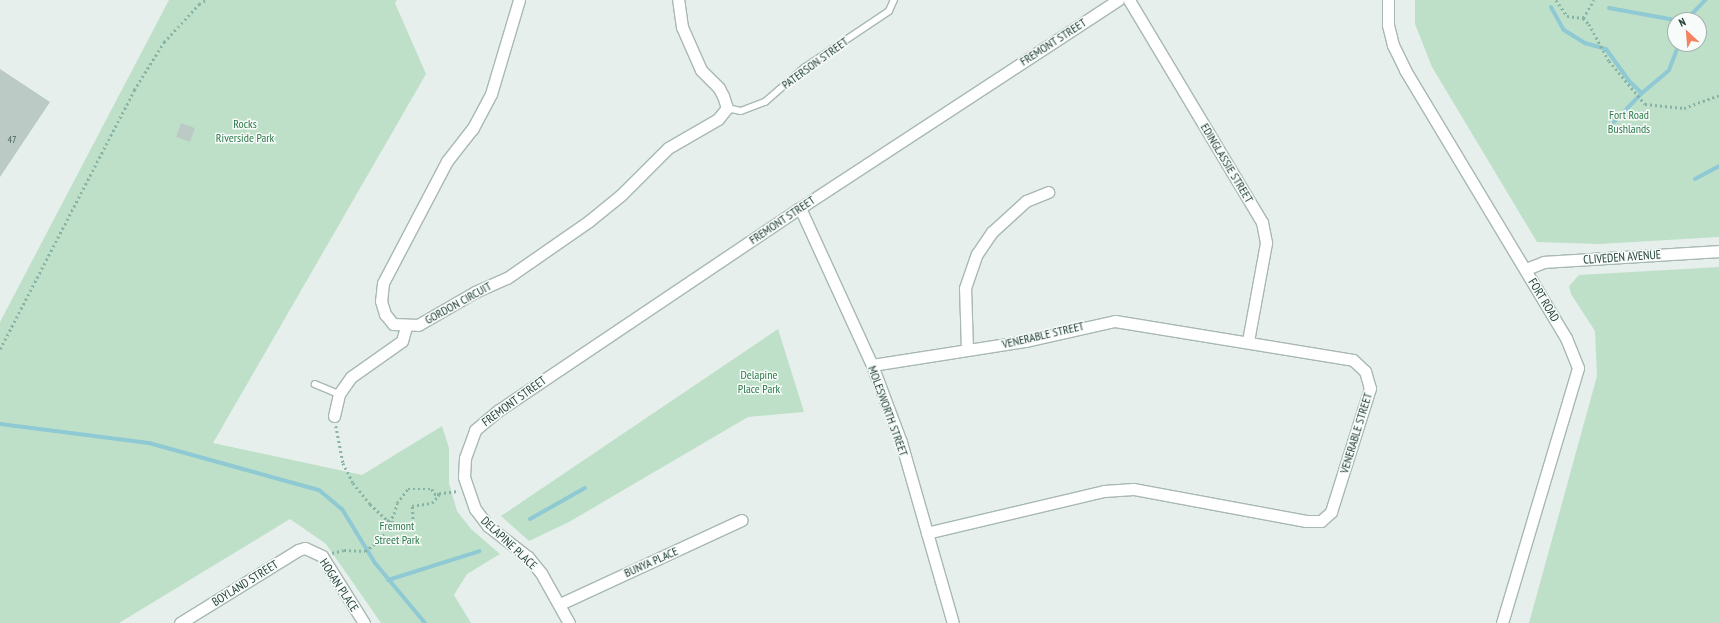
<!DOCTYPE html>
<style>
body{margin:0}
#map{position:relative;width:1719px;height:623px;overflow:hidden;background:#e6efeb;font-family:"PT Sans Narrow",sans-serif}
div>[style]{position:absolute}
.green>*{inset:0;background:#bfe0c8}
.stream>*{height:4px;margin:-2px;padding:0 2px;transform-origin:2px;border-radius:2px;background:#8ec9d4}
.building>*{inset:0;background:#bbcac4}
.path>*{height:2.5px;margin-top:-1.25px;transform-origin:0;background:repeating-linear-gradient(90deg,#86b3a5 0 2px,transparent 0 5px)}
.roads{filter:drop-shadow(1px 0 #a8b8b2) drop-shadow(-1px 0 #a8b8b2) drop-shadow(0 1px #a8b8b2) drop-shadow(0 -1px #a8b8b2)}
.service>*{height:5.5px;margin:-2.75px;padding:0 2.75px;transform-origin:2.75px;border-radius:2.75px;background:#fff}
.minor>*{height:11px;margin:-5.5px;padding:0 5.5px;transform-origin:5.5px;border-radius:5.5px;background:#fff}
span{translate:-50% -50%;white-space:nowrap;text-align:center;line-height:1.15;-webkit-text-stroke:3px #f7fbf9;paint-order:stroke}
.number-label{font-size:10px;color:#4a645c}
.number-label span{-webkit-text-stroke-width:0}
.street-label{font-size:12px;color:#24423a}
.park-label{font-size:12px;color:#2d7a4b}
.north{position:absolute;left:1667px;top:12px;width:40px;height:40px;box-sizing:border-box;background:#f7fbf9;border:1px solid #a3b1ad;border-radius:50%;rotate:334deg;font-size:11px;font-weight:700;line-height:16px;text-align:center;color:#24423a}
.north::after{content:'';display:block;margin:auto;width:14px;height:18px;background:#f4845f;clip-path:polygon(50% 0,100% 100%,50% 72%,0 100%)}
</style>
<div id="map">
<div class="green">
<div style="clip-path:polygon(169px 0,397px 0,395px 3px,426px 74px,213px 443px,362px 475px,442px 426px,449px 448px,449px 483px,457px 511px,471px 529px,500px 554px,467px 574px,454px 595px,471px 623px,381px 623px,326px 544px,290px 519px,119px 623px,0 623px,0 322px)"></div>
<div style="clip-path:polygon(evenodd,1415px 0,1719px 0,1719px 237px,1599px 244px,1537px 242px,1432px 67px,1415px 24px,1415px 0,1675px 20px,1699px 20px,1699px 44px,1675px 44px,1675px 20px)"></div>
<div style="clip-path:polygon(1719px 267px,1719px 623px,1529px 623px,1597px 376px,1595px 331px,1571px 294px,1569px 286px,1579px 275px)"></div>
<div style="clip-path:polygon(778px 329px,804px 412px,748px 417px,569px 522px,529px 541px,501px 516px)"></div>
</div>
<div class="stream">
<div style="left:1551px;top:7px;width:26px;rotate:61deg"></div>
<div style="left:1564px;top:30px;width:25px;rotate:32deg"></div>
<div style="left:1585px;top:43px;width:22px;rotate:16deg"></div>
<div style="left:1606px;top:49px;width:41px;rotate:54deg"></div>
<div style="left:1630px;top:82px;width:16px;rotate:43deg"></div>
<div style="left:1609px;top:8px;width:67px;rotate:10.3deg"></div>
<div style="left:1686px;top:20px;width:28px;rotate:-46deg"></div>
<div style="left:1614px;top:122px;width:40px;rotate:-46deg"></div>
<div style="left:1642px;top:93px;width:35px;rotate:-40deg"></div>
<div style="left:1669px;top:70px;width:28px;rotate:-69deg"></div>
<div style="left:1695px;top:179px;width:27px;rotate:-28deg"></div>
<div style="left:0;top:424px;width:150px;rotate:7.3deg"></div>
<div style="left:149px;top:443px;width:176px;rotate:15.5deg"></div>
<div style="left:319px;top:490px;width:30px;rotate:40deg"></div>
<div style="left:342px;top:509px;width:63px;rotate:58.6deg"></div>
<div style="left:375px;top:563px;width:78px;rotate:50.2deg"></div>
<div style="left:530px;top:519px;width:63px;rotate:-29.4deg"></div>
<div style="left:388px;top:580px;width:96px;rotate:-17.5deg"></div>
</div>
<div class="building">
<div style="clip-path:polygon(0 69px,50px 102px,0 177px)"></div>
<div style="clip-path:polygon(181px 123px,195px 128px,190px 142px,176px 137px)"></div>
</div>
<div class="path">
<div style="left:1556px;top:0;width:19px;rotate:55deg"></div>
<div style="left:1567px;top:16px;width:16px;rotate:7deg"></div>
<div style="left:1583px;top:18px;width:8px;rotate:45deg"></div>
<div style="left:1589px;top:24px;width:42px;rotate:61.6deg"></div>
<div style="left:1609px;top:61px;width:56px;rotate:50.1deg"></div>
<div style="left:1645px;top:104px;width:39px;rotate:6deg"></div>
<div style="left:1684px;top:108px;width:37px;rotate:-20deg"></div>
<div style="left:1583px;top:18px;width:21px;rotate:-59deg"></div>
<div style="left:0;top:349px;width:292px;rotate:-62.6deg"></div>
<div style="left:134px;top:90px;width:57px;rotate:-58deg"></div>
<div style="left:164px;top:42px;width:52px;rotate:-47.4deg"></div>
<div style="left:199px;top:4px;width:8px;rotate:-30deg"></div>
<div style="left:336px;top:426px;width:38px;rotate:79deg"></div>
<div style="left:343px;top:463px;width:22px;rotate:63deg"></div>
<div style="left:353px;top:483px;width:27px;rotate:51deg"></div>
<div style="left:370px;top:504px;width:23px;rotate:43deg"></div>
<div style="left:387px;top:520px;width:20px;rotate:20deg"></div>
<div style="left:406px;top:527px;width:8px;rotate:-23deg"></div>
<div style="left:413px;top:524px;width:18px;rotate:-93deg"></div>
<div style="left:412px;top:506px;width:20px;rotate:-9deg"></div>
<div style="left:432px;top:503px;width:11px;rotate:-49deg"></div>
<div style="left:439px;top:495px;width:5px;rotate:-169deg"></div>
<div style="left:332px;top:553px;width:12px;rotate:-14deg"></div>
<div style="left:344px;top:550px;width:21px;rotate:3deg"></div>
<div style="left:365px;top:551px;width:19px;rotate:-36deg"></div>
<div style="left:380px;top:540px;width:30px;rotate:-62deg"></div>
<div style="left:394px;top:514px;width:11px;rotate:-75deg"></div>
<div style="left:397px;top:503px;width:18px;rotate:-52deg"></div>
<div style="left:408px;top:489px;width:24px"></div>
<div style="left:432px;top:489px;width:5px;rotate:68deg"></div>
<div style="left:434px;top:494px;width:24px;rotate:-7deg"></div>
</div>
<div class="roads">
<div class="service">
<div style="left:727px;top:108px;width:14px;rotate:12deg"></div>
<div style="left:741px;top:111px;width:26px;rotate:-21deg"></div>
<div style="left:765px;top:102px;width:52px;rotate:-41.1deg"></div>
<div style="left:804px;top:68px;width:102px;rotate:-33.8deg"></div>
<div style="left:889px;top:11px;width:12px;rotate:-66deg"></div>
<div style="left:315px;top:384px;width:26px;rotate:23deg"></div>
</div>
<div class="minor">
<div style="left:519px;top:0;width:98px;rotate:106.6deg"></div>
<div style="left:491px;top:94px;width:40px;rotate:118deg"></div>
<div style="left:472px;top:129px;width:41px;rotate:128deg"></div>
<div style="left:447px;top:161px;width:138px;rotate:117.7deg"></div>
<div style="left:383px;top:283px;width:18px;rotate:96deg"></div>
<div style="left:381px;top:301px;width:14px;rotate:73deg"></div>
<div style="left:385px;top:314px;width:13px;rotate:51deg"></div>
<div style="left:393px;top:324px;width:25px;rotate:2deg"></div>
<div style="left:418px;top:325px;width:66px;rotate:-30.1deg"></div>
<div style="left:475px;top:292px;width:35px;rotate:-24deg"></div>
<div style="left:507px;top:278px;width:100px;rotate:-34.8deg"></div>
<div style="left:589px;top:221px;width:41px;rotate:-39.1deg"></div>
<div style="left:621px;top:195px;width:66px;rotate:-45deg"></div>
<div style="left:668px;top:148px;width:58px;rotate:-30.1deg"></div>
<div style="left:718px;top:119px;width:14px;rotate:-51deg"></div>
<div style="left:727px;top:108px;width:13px;rotate:-108deg"></div>
<div style="left:723px;top:96px;width:9px;rotate:-117deg"></div>
<div style="left:719px;top:88px;width:25px;rotate:-135deg"></div>
<div style="left:701px;top:70px;width:47px;rotate:-113.8deg"></div>
<div style="left:682px;top:27px;width:27px;rotate:-98deg"></div>
<div style="left:1129px;top:0;width:259px;rotate:59.1deg"></div>
<div style="left:1262px;top:222px;width:21px;rotate:79deg"></div>
<div style="left:1266px;top:243px;width:100px;rotate:100.4deg"></div>
<div style="left:1388px;top:0;width:25px;rotate:90deg"></div>
<div style="left:1388px;top:25px;width:21px;rotate:76deg"></div>
<div style="left:1393px;top:45px;width:28px;rotate:64deg"></div>
<div style="left:1405px;top:70px;width:313px;rotate:59deg"></div>
<div style="left:1566px;top:338px;width:32px;rotate:68deg"></div>
<div style="left:1578px;top:368px;width:266px;rotate:106.6deg"></div>
<div style="left:800px;top:208px;width:173px;rotate:65.4deg"></div>
<div style="left:872px;top:365px;width:82px;rotate:69.4deg"></div>
<div style="left:901px;top:442px;width:188px;rotate:74deg"></div>
<div style="left:1526px;top:269px;width:19px;rotate:-21deg"></div>
<div style="left:1544px;top:262px;width:175px;rotate:-3.6deg"></div>
<div style="left:967px;top:350px;width:62px;rotate:-91.8deg"></div>
<div style="left:965px;top:288px;width:36px;rotate:-71deg"></div>
<div style="left:977px;top:254px;width:27px;rotate:-56deg"></div>
<div style="left:992px;top:232px;width:46px;rotate:-42.4deg"></div>
<div style="left:1026px;top:201px;width:24px;rotate:-22deg"></div>
<div style="left:872px;top:365px;width:156px;rotate:-8.9deg"></div>
<div style="left:1026px;top:341px;width:91px;rotate:-12.7deg"></div>
<div style="left:1115px;top:321px;width:241px;rotate:9.3deg"></div>
<div style="left:1353px;top:360px;width:16px;rotate:43deg"></div>
<div style="left:1365px;top:371px;width:18px;rotate:74deg"></div>
<div style="left:1370px;top:388px;width:130px;rotate:107.5deg"></div>
<div style="left:1331px;top:512px;width:13px;rotate:138deg"></div>
<div style="left:1321px;top:521px;width:15px;rotate:180deg"></div>
<div style="left:1306px;top:521px;width:176px;rotate:-169.5deg"></div>
<div style="left:1133px;top:489px;width:29px;rotate:176deg"></div>
<div style="left:1104px;top:491px;width:182px;rotate:166.7deg"></div>
<div style="left:334px;top:416px;width:23px;rotate:-77deg"></div>
<div style="left:339px;top:394px;width:21px;rotate:-55deg"></div>
<div style="left:351px;top:377px;width:62px;rotate:-35.2deg"></div>
<div style="left:402px;top:341px;width:15px;rotate:-74deg"></div>
<div style="left:560px;top:604px;width:200px;rotate:-24.8deg"></div>
<div style="left:180px;top:623px;width:139px;rotate:-31.7deg"></div>
<div style="left:298px;top:550px;width:7px;rotate:-16deg"></div>
<div style="left:305px;top:548px;width:19px;rotate:25deg"></div>
<div style="left:322px;top:556px;width:79px;rotate:57.9deg"></div>
<div style="left:569px;top:623px;width:57px;rotate:-119.2deg"></div>
<div style="left:541px;top:573px;width:21px;rotate:-129deg"></div>
<div style="left:528px;top:557px;width:51px;rotate:-142.2deg"></div>
<div style="left:488px;top:526px;width:21px;rotate:-127deg"></div>
<div style="left:475px;top:509px;width:34px;rotate:-109deg"></div>
<div style="left:464px;top:477px;width:19px;rotate:-87deg"></div>
<div style="left:465px;top:458px;width:30px;rotate:-70deg"></div>
<div style="left:475px;top:430px;width:31px;rotate:-40deg"></div>
<div style="left:499px;top:410px;width:362px;rotate:-33.9deg"></div>
<div style="left:800px;top:208px;width:380px;rotate:-33.2deg"></div>
</div>
</div>
<div class="number-label">
<span style="left:12px;top:140px">47</span>
</div>
<div class="street-label">
<span style="left:1053px;top:42px;rotate:-33deg">FREMONT STREET</span>
<span style="left:815px;top:63px;rotate:-36deg">PATERSON STREET</span>
<span style="left:1227px;top:163px;rotate:59deg">EDINGLASSIE STREET</span>
<span style="left:782px;top:220px;rotate:-34deg">FREMONT STREET</span>
<span style="left:1622px;top:257px;rotate:-4deg">CLIVEDEN AVENUE</span>
<span style="left:1544px;top:300px;rotate:59deg">FORT ROAD</span>
<span style="left:458px;top:303px;rotate:-29deg">GORDON CIRCUIT</span>
<span style="left:1043px;top:335px;rotate:-13deg">VENERABLE STREET</span>
<span style="left:514px;top:401px;rotate:-36deg">FREMONT STREET</span>
<span style="left:888px;top:411px;rotate:70deg">MOLESWORTH STREET</span>
<span style="left:1356px;top:433px;rotate:-73deg">VENERABLE STREET</span>
<span style="left:509px;top:543px;rotate:43deg">DELAPINE PLACE</span>
<span style="left:651px;top:562px;rotate:-24deg">BUNYA PLACE</span>
<span style="left:245px;top:583px;rotate:-32deg">BOYLAND STREET</span>
<span style="left:339px;top:585px;rotate:57deg">HOGAN PLACE</span>
</div>
<div class="park-label">
<span style="left:1629px;top:122px">Fort Road<br>Bushlands</span>
<span style="left:245px;top:131px">Rocks<br>Riverside Park</span>
<span style="left:759px;top:382px">Delapine<br>Place Park</span>
<span style="left:397px;top:533px">Fremont<br>Street Park</span>
</div>
<div class="north">N</div>
</div>
